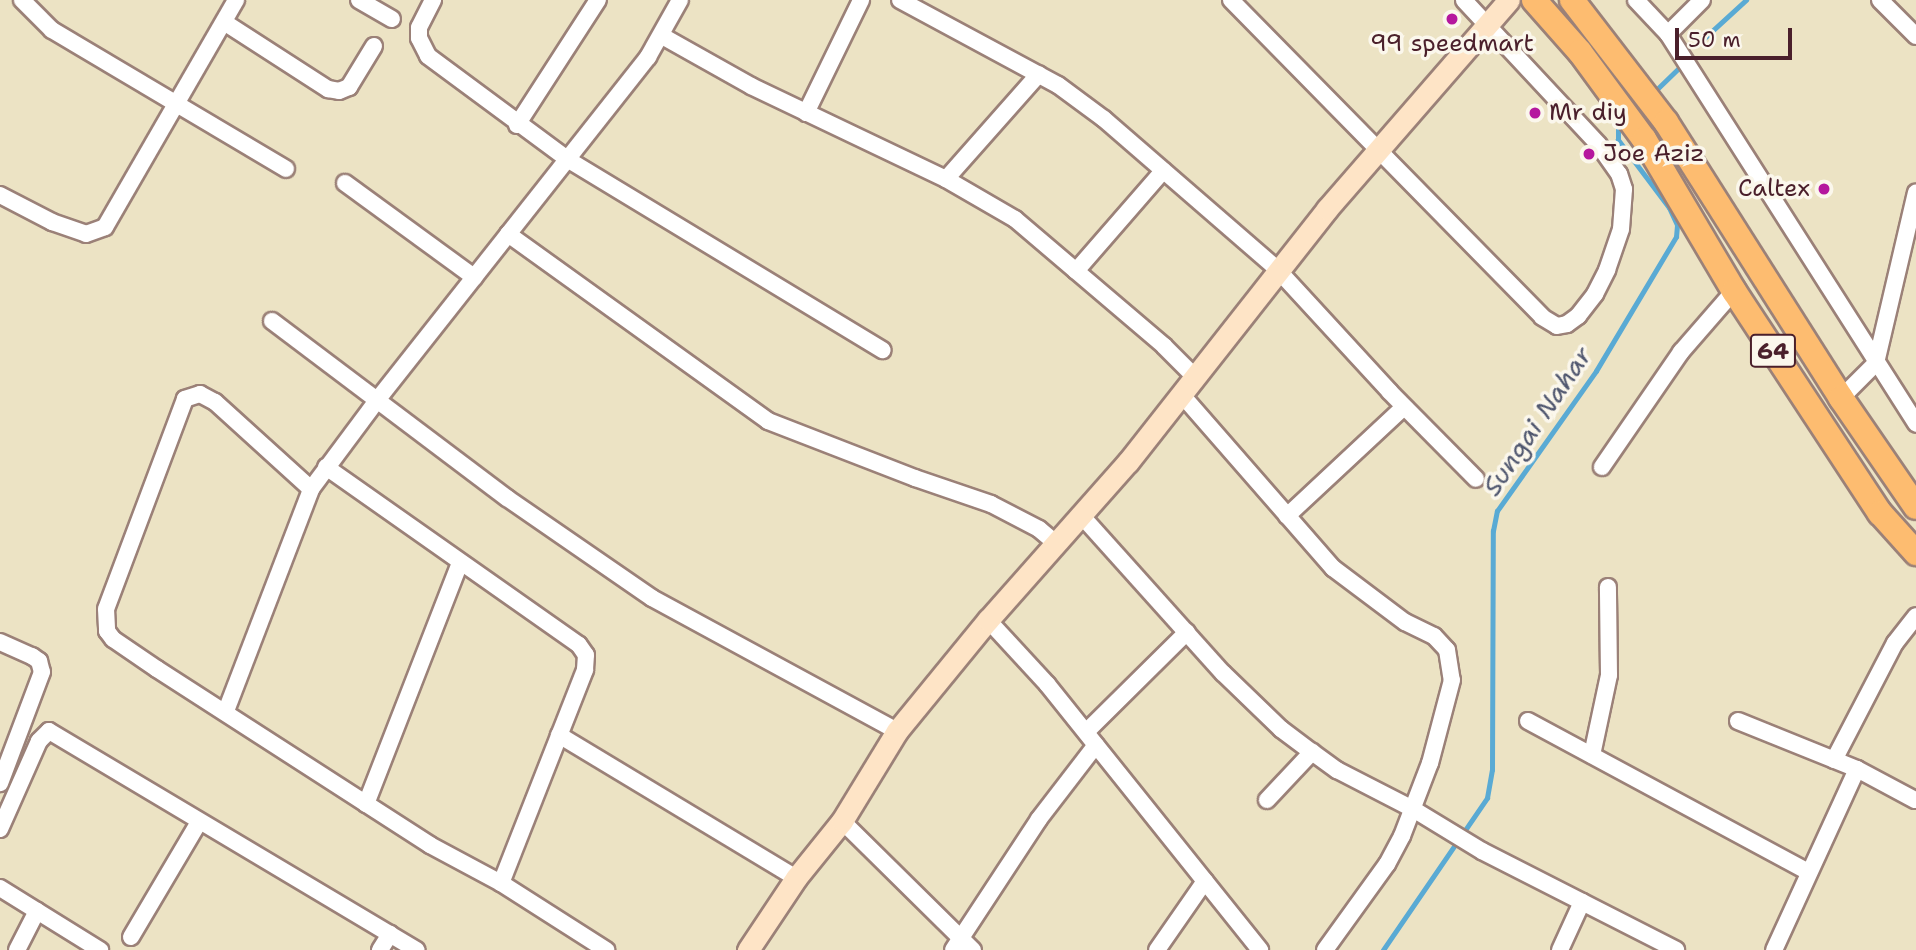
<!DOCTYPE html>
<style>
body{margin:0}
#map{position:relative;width:1916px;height:950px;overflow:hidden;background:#ece3c4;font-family:"Shantell Sans",sans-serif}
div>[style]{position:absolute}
.stream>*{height:4.5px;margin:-2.25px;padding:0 2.25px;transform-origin:2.25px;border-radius:2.25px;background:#59aad4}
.roads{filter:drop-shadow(2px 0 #9b8178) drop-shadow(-2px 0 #9b8178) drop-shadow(0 2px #9b8178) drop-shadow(0 -2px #9b8178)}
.street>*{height:16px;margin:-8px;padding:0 8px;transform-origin:8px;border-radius:8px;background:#fff}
.secondary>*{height:21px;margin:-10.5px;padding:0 10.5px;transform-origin:10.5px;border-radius:10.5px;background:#fee4c6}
.primary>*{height:24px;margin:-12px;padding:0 12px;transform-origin:12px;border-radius:12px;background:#fdbc70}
.dots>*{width:19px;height:19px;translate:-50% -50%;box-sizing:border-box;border:4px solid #fbf7ec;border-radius:50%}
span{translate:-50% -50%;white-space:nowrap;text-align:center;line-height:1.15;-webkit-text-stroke:7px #fbf7ec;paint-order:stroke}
.shield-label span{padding:2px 5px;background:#fbf7ec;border:2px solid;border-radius:5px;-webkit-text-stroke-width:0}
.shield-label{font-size:23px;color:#4a1f2b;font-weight:700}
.poi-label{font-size:24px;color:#4a1f2b}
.left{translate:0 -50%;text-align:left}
.right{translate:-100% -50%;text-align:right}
.water-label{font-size:26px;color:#50576f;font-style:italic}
.scale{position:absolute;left:1675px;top:28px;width:117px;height:32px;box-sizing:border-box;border:4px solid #4a1f2b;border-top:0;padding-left:9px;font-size:21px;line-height:24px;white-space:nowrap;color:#4a1f2b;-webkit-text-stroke:5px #fbf7ec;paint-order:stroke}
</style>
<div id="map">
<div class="stream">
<div style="left:1698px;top:44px;width:65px;rotate:-42.5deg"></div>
<div style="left:1653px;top:93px;width:35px;rotate:-44deg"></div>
<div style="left:1383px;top:950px;width:184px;rotate:-55.6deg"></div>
<div style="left:1487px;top:798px;width:28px;rotate:-80deg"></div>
<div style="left:1492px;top:770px;width:239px;rotate:-89.8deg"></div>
<div style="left:1493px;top:531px;width:20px;rotate:-79deg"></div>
<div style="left:1497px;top:511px;width:171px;rotate:-54.7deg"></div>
<div style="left:1596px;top:371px;width:156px;rotate:-59.2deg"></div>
<div style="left:1676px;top:237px;width:12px;rotate:-85deg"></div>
<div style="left:1677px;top:225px;width:19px;rotate:-115deg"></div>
<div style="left:1669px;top:208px;width:85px;rotate:-126.9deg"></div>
<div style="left:1618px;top:140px;width:14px;rotate:-90deg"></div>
<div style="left:1618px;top:126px;width:4px;rotate:-45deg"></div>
</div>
<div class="roads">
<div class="street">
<div style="left:22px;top:0;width:42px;rotate:45deg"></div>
<div style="left:52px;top:30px;width:272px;rotate:30.7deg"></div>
<div style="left:359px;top:0;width:38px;rotate:30deg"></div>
<div style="left:433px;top:0;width:31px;rotate:117deg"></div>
<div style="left:419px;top:28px;width:10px;rotate:90deg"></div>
<div style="left:419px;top:38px;width:20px;rotate:63deg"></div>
<div style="left:428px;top:56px;width:173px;rotate:36.5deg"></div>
<div style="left:567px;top:159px;width:369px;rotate:31.2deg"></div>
<div style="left:900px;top:0;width:179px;rotate:28.3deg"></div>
<div style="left:1058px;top:85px;width:57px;rotate:36.5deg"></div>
<div style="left:1104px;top:119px;width:229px;rotate:40.9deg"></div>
<div style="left:1277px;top:269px;width:167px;rotate:47.4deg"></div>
<div style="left:1390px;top:392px;width:122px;rotate:45.3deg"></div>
<div style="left:1231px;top:0;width:444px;rotate:45.5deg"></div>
<div style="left:1542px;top:317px;width:17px;rotate:31deg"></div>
<div style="left:1557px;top:326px;width:10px;rotate:-11deg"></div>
<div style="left:1567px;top:324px;width:14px;rotate:-36deg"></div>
<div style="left:1578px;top:316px;width:28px;rotate:-52deg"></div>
<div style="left:1595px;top:294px;width:27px;rotate:-63deg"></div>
<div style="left:1607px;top:270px;width:43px;rotate:-71.1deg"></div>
<div style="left:1621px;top:229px;width:40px;rotate:-85.7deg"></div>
<div style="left:1624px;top:189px;width:16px;rotate:-108deg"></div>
<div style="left:1619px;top:174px;width:35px;rotate:-125deg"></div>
<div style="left:1599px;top:145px;width:198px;rotate:-133deg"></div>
<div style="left:1636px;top:0;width:47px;rotate:46.7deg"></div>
<div style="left:1668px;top:34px;width:462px;rotate:57.5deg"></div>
<div style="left:1880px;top:0;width:51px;rotate:45deg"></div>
<div style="left:224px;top:22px;width:124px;rotate:32.8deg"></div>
<div style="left:328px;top:89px;width:11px;rotate:10deg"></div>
<div style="left:339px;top:91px;width:11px;rotate:-22deg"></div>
<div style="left:349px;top:87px;width:48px;rotate:-58.6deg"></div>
<div style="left:1668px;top:34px;width:48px;rotate:-45deg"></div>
<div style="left:662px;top:36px;width:102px;rotate:29.3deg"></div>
<div style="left:751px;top:86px;width:216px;rotate:25.5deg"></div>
<div style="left:946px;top:179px;width:80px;rotate:30.1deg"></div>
<div style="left:1015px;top:219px;width:196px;rotate:40.4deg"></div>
<div style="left:1164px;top:346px;width:41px;rotate:45deg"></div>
<div style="left:806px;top:113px;width:126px;rotate:-64deg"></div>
<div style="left:517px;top:125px;width:149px;rotate:-57.1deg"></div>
<div style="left:946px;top:179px;width:140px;rotate:-48.5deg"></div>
<div style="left:345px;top:183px;width:160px;rotate:36.1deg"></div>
<div style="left:0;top:195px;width:59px;rotate:27.4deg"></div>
<div style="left:52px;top:222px;width:36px;rotate:19deg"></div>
<div style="left:86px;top:234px;width:20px;rotate:-20deg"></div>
<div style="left:105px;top:227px;width:262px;rotate:-60deg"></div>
<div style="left:508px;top:234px;width:320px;rotate:35.7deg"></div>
<div style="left:768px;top:421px;width:158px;rotate:21.2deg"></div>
<div style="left:915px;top:478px;width:80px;rotate:18.9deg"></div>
<div style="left:991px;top:504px;width:54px;rotate:27.5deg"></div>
<div style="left:1039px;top:529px;width:23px;rotate:40deg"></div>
<div style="left:1076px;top:271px;width:133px;rotate:-49deg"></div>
<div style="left:272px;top:321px;width:294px;rotate:37deg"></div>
<div style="left:507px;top:498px;width:176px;rotate:34.6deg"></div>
<div style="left:652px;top:598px;width:279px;rotate:28.5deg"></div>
<div style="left:1182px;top:395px;width:230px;rotate:48.9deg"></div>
<div style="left:1333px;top:568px;width:90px;rotate:36.9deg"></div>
<div style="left:1405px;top:622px;width:32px;rotate:26deg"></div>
<div style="left:1434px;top:636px;width:19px;rotate:47deg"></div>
<div style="left:1447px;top:650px;width:30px;rotate:81deg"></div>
<div style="left:1452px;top:680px;width:86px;rotate:104.8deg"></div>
<div style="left:1430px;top:763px;width:78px;rotate:111deg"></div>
<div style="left:1402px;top:836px;width:32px;rotate:118deg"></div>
<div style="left:1387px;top:864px;width:106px;rotate:125.8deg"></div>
<div style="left:1841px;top:398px;width:49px;rotate:-45deg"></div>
<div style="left:1876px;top:363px;width:175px;rotate:-76.8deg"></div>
<div style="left:326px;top:467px;width:309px;rotate:35.1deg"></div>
<div style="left:579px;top:645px;width:12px;rotate:55deg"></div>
<div style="left:586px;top:655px;width:15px;rotate:94deg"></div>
<div style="left:585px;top:670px;width:229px;rotate:111.5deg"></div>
<div style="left:1602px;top:467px;width:140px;rotate:-55.5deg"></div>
<div style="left:1681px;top:352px;width:81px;rotate:-49deg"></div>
<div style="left:311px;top:489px;width:130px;rotate:-137.8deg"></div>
<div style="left:215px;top:402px;width:17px;rotate:-152deg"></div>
<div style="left:200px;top:394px;width:16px;rotate:162deg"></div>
<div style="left:185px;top:399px;width:224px;rotate:110.6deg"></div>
<div style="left:106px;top:609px;width:22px;rotate:87deg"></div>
<div style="left:107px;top:631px;width:10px;rotate:53deg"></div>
<div style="left:113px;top:639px;width:53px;rotate:34.3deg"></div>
<div style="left:157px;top:669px;width:325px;rotate:32.8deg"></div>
<div style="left:430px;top:845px;width:81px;rotate:28.2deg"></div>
<div style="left:501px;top:883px;width:125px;rotate:32.5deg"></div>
<div style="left:1081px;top:515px;width:212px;rotate:48.1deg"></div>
<div style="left:1223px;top:673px;width:81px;rotate:44deg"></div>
<div style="left:1281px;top:729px;width:39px;rotate:37deg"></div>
<div style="left:1312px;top:752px;width:31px;rotate:36deg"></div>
<div style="left:1337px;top:770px;width:85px;rotate:27.2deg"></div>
<div style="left:1413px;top:809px;width:81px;rotate:31.3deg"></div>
<div style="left:1482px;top:851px;width:218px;rotate:27deg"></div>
<div style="left:1287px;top:516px;width:160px;rotate:-43deg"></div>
<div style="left:988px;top:620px;width:87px;rotate:47.3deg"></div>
<div style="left:1047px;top:684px;width:341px;rotate:51.3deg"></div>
<div style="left:0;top:642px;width:35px;rotate:24deg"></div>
<div style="left:32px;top:656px;width:9px;rotate:36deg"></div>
<div style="left:39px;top:661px;width:11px;rotate:75deg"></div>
<div style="left:42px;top:672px;width:119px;rotate:110.7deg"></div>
<div style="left:226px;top:711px;width:238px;rotate:-69deg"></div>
<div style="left:311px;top:489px;width:112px;rotate:-53.3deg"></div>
<div style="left:378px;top:399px;width:436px;rotate:-51.7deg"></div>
<div style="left:648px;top:57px;width:65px;rotate:-60.7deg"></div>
<div style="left:1528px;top:721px;width:318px;rotate:28.3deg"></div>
<div style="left:1738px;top:721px;width:128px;rotate:22deg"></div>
<div style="left:1857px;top:769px;width:199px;rotate:114.6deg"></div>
<div style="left:1086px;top:732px;width:142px;rotate:-44.7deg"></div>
<div style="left:559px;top:735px;width:277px;rotate:31.1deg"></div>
<div style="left:1592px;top:755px;width:82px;rotate:-78deg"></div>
<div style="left:1609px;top:675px;width:88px;rotate:-90.7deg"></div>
<div style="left:1834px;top:760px;width:132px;rotate:-62.5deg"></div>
<div style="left:1895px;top:643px;width:34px;rotate:-52deg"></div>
<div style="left:1857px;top:769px;width:66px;rotate:28.1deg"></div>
<div style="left:1267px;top:800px;width:66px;rotate:-46.8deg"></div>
<div style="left:366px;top:804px;width:259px;rotate:-68.7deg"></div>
<div style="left:842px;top:821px;width:184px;rotate:44.6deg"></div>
<div style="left:0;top:829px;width:96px;rotate:-66.1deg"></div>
<div style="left:39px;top:741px;width:14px;rotate:-45deg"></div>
<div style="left:49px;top:731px;width:428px;rotate:30.8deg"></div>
<div style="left:0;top:888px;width:118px;rotate:31.8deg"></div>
<div style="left:131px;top:937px;width:134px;rotate:-59.4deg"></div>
<div style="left:17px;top:950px;width:44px;rotate:-62.9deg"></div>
<div style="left:380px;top:950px;width:19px;rotate:-58deg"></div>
<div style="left:953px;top:950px;width:157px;rotate:-56.7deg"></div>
<div style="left:1039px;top:819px;width:93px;rotate:-52.4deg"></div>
<div style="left:1157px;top:950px;width:84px;rotate:-55.2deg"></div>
<div style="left:1560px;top:950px;width:53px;rotate:-65.4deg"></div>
</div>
<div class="secondary">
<div style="left:748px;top:950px;width:87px;rotate:-56.3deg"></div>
<div style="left:796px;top:878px;width:73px;rotate:-51.1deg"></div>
<div style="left:842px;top:821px;width:105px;rotate:-58.6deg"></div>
<div style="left:897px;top:731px;width:144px;rotate:-50.7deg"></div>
<div style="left:988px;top:620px;width:211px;rotate:-48.5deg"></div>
<div style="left:1128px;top:462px;width:322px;rotate:-51.8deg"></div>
<div style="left:1327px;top:209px;width:277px;rotate:-49deg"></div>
</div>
<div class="primary">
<div style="left:1534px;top:0;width:69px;rotate:48.5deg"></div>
<div style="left:1580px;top:52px;width:108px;rotate:53.7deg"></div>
<div style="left:1644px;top:139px;width:177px;rotate:59.4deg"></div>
<div style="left:1734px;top:291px;width:266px;rotate:56.7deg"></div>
<div style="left:1880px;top:513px;width:54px;rotate:48deg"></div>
<div style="left:1572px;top:0;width:154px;rotate:52.4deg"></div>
<div style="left:1666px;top:122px;width:327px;rotate:57.6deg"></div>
<div style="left:1841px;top:398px;width:132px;rotate:55.5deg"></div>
</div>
</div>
<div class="dots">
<div style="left:1452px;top:19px;background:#b5179e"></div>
<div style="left:1535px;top:113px;background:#b5179e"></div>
<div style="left:1589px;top:154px;background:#b5179e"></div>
<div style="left:1824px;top:189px;background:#b5179e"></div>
</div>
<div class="shield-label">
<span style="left:1773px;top:351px">64</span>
</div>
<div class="poi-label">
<span style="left:1452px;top:44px">99 speedmart</span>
<span class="left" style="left:1549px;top:113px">Mr diy</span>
<span class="left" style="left:1603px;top:154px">Joe Aziz</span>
<span class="right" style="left:1810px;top:189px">Caltex</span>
</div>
<div class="water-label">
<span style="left:1537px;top:421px;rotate:-56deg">Sungai Nahar</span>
</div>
<div class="scale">50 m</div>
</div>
